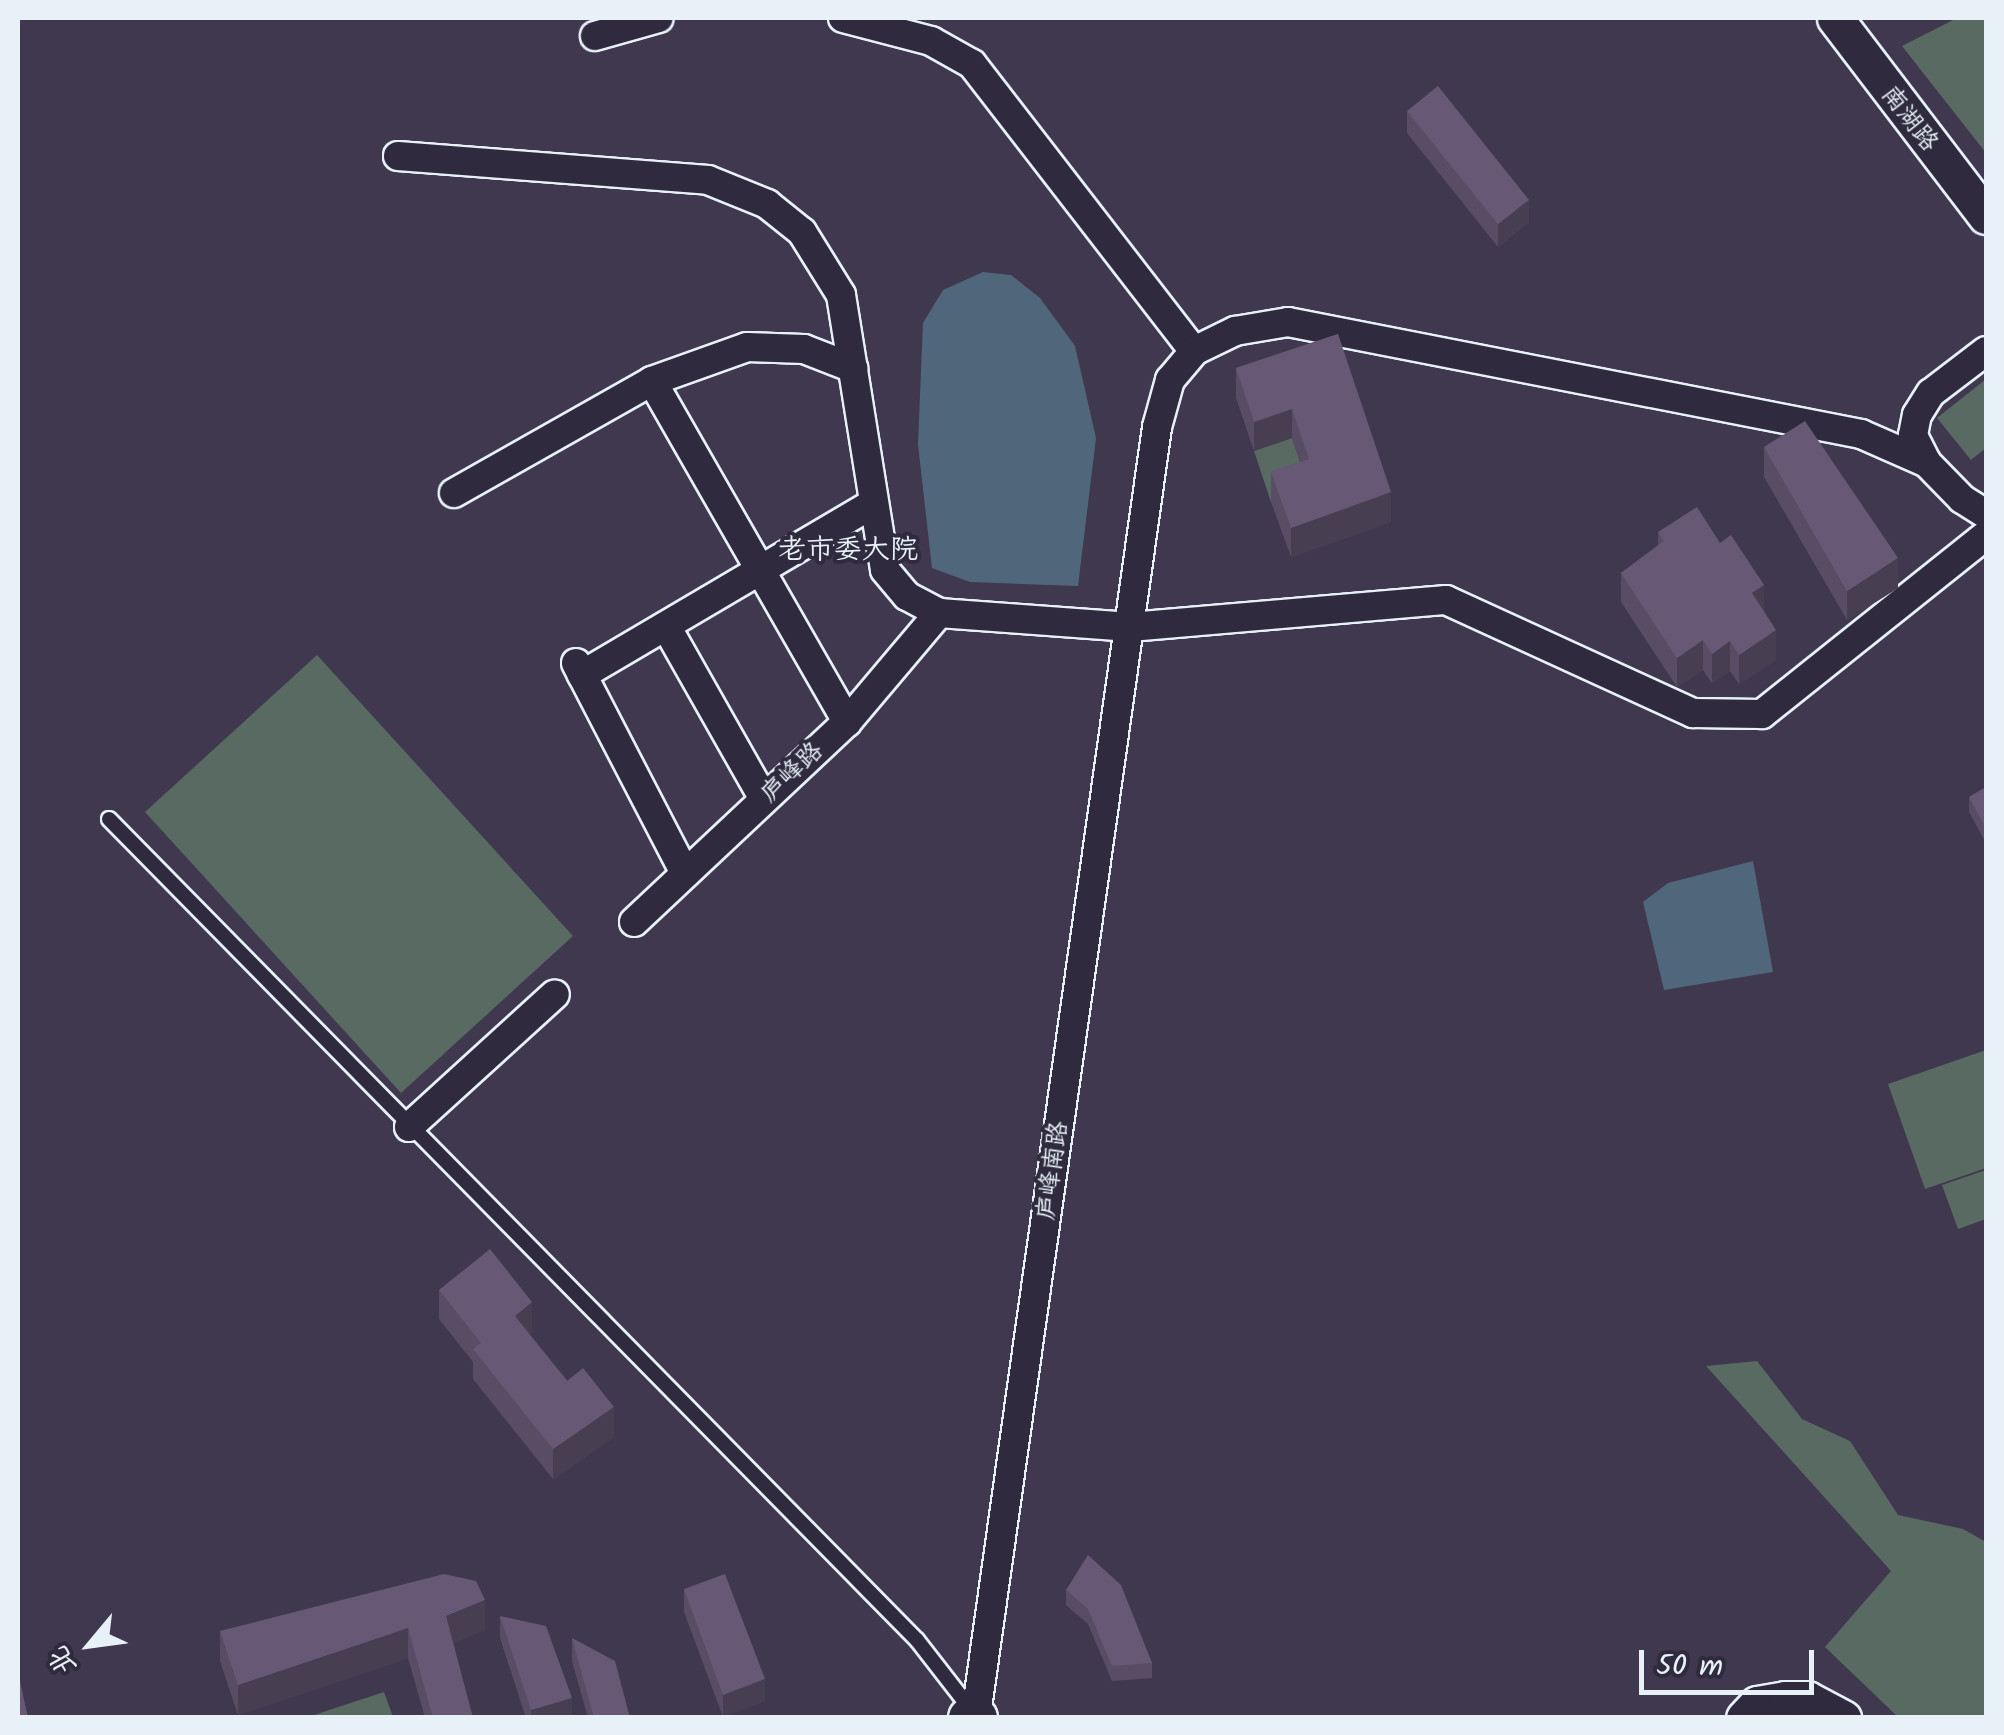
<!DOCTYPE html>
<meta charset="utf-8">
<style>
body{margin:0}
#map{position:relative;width:2004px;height:1735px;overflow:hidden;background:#40384e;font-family:Kalam,"LXGW WenKai TC",sans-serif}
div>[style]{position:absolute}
.green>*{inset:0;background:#586a62}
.water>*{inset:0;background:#50677b}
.roads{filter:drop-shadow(2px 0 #e8f1f8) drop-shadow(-2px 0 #e8f1f8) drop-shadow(0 2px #e8f1f8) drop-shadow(0 -2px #e8f1f8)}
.service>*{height:14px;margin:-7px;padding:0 7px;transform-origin:7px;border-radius:7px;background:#2f2a3d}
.minor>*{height:28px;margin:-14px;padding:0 14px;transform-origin:14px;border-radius:14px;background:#2f2a3d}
.tertiary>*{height:35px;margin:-17.5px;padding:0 17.5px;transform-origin:17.5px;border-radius:17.5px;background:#2f2a3d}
.secondary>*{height:40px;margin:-20px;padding:0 20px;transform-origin:20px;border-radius:20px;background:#2f2a3d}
.wall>*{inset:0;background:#594d65}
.shaded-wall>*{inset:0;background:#483e52}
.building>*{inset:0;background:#675975}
span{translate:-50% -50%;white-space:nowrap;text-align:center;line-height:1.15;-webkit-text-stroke:8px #2f2a3d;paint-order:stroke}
.street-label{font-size:25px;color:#e8f1f8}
.neighbourhood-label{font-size:28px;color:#e8f1f8}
.frame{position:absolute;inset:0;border:20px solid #e8f1f8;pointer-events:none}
.north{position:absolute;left:40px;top:1595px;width:100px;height:100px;-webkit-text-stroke:8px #2f2a3d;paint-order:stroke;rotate:241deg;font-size:28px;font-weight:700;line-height:40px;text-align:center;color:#e8f1f8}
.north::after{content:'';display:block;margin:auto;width:35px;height:45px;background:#e8f1f8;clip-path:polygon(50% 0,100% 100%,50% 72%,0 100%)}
.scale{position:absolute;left:1639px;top:1650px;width:175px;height:45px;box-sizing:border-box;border:5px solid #e8f1f8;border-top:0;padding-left:12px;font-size:30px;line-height:35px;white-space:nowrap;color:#e8f1f8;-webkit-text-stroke:8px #2f2a3d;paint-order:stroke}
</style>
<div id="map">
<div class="green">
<div style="clip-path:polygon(1957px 18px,1986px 18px,1986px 153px,1902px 46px)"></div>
<div style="clip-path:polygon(1986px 379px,1986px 448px,1971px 460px,1937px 418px)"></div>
<div style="clip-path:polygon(1292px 438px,1309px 489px,1271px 502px,1254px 451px)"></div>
<div style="clip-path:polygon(317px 655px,573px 936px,401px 1093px,145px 812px)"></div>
<div style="clip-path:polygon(1986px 1050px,1986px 1168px,1925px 1189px,1888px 1084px)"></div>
<div style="clip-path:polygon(1986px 1170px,1986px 1219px,1958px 1229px,1942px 1185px)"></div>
<div style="clip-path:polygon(1757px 1361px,1802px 1419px,1850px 1441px,1898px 1515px,1963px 1529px,1986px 1542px,1986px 1717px,1898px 1717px,1825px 1647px,1891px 1571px,1706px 1366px)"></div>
<div style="clip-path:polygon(384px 1692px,393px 1717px,308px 1717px)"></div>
</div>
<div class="water">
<div style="clip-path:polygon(983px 272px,1011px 275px,1040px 298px,1075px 346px,1096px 438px,1078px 586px,970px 582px,932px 568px,918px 444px,923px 323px,943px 290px)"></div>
<div style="clip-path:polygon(1753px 861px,1773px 972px,1664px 990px,1643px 902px,1668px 883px)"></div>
</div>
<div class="roads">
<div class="service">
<div style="left:109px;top:819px;width:1152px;rotate:45.46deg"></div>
<div style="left:917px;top:1640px;width:90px;rotate:52.2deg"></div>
</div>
<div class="minor">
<div style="left:843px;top:18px;width:91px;rotate:14.6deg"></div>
<div style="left:931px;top:41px;width:47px;rotate:29.3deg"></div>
<div style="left:972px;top:64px;width:363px;rotate:52.3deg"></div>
<div style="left:595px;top:36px;width:66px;rotate:-15.7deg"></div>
<div style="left:398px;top:156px;width:311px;rotate:4.4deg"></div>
<div style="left:708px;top:180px;width:64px;rotate:22.1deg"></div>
<div style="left:767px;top:204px;width:45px;rotate:38.7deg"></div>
<div style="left:802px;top:232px;width:74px;rotate:58.2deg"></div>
<div style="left:841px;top:295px;width:278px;rotate:80.9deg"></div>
<div style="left:885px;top:570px;width:34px;rotate:50deg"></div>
<div style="left:907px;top:596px;width:36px;rotate:28deg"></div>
<div style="left:939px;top:613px;width:192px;rotate:4.2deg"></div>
<div style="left:1130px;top:627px;width:317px;rotate:-4.9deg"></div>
<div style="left:1446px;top:600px;width:272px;rotate:24.6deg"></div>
<div style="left:1693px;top:713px;width:69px;rotate:0.8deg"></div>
<div style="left:1762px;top:714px;width:287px;rotate:-38.6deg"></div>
<div style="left:652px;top:381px;width:393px;rotate:60.2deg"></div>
<div style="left:1927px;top:463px;width:31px;rotate:-117deg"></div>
<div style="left:1913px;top:435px;width:20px;rotate:-79deg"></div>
<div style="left:1917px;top:415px;width:26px;rotate:-58deg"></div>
<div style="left:1931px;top:393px;width:69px;rotate:-37.4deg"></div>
<div style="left:454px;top:493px;width:227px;rotate:-29.5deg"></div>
<div style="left:652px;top:381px;width:101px;rotate:-19.7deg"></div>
<div style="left:747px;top:347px;width:57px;rotate:2deg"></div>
<div style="left:804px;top:349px;width:53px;rotate:21.2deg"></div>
<div style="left:666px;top:626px;width:199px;rotate:60.5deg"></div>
<div style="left:576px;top:663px;width:237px;rotate:62.6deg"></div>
<div style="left:582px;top:675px;width:335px;rotate:-30.5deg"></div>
<div style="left:634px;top:922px;width:292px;rotate:-43.2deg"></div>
<div style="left:847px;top:722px;width:143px;rotate:-49.8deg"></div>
<div style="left:409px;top:1127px;width:197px;rotate:-42.3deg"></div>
<div style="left:976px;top:1715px;width:1301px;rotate:-82deg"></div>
<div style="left:1157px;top:427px;width:49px;rotate:-74.5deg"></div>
<div style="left:1170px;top:380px;width:38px;rotate:-50deg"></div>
<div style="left:1194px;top:351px;width:46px;rotate:-26deg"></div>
<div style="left:1235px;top:331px;width:54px;rotate:-9.6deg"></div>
<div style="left:1288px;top:322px;width:584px;rotate:11.06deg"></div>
<div style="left:1861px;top:434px;width:72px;rotate:23.7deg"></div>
<div style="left:1927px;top:463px;width:50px;rotate:45.8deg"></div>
<div style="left:1962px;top:499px;width:28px;rotate:32deg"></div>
</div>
<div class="tertiary">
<div style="left:1835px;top:18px;width:249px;rotate:52.7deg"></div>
<div style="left:1744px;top:1718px;width:19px;rotate:-47deg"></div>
<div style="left:1757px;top:1704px;width:28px;rotate:-10deg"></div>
<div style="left:1785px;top:1699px;width:22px"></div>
<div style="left:1807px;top:1699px;width:41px;rotate:27.8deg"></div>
</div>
<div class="secondary">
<div style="left:969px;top:1718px;width:8px"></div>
</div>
</div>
<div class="wall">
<div style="clip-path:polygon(1407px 111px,1529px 222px,1498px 247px,1407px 133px)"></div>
<div style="clip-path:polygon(1338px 334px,1391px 522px,1291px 557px,1271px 502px,1271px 472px,1300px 462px,1292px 438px,1254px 451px,1236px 398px,1236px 368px)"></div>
<div style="clip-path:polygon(1764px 447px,1898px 588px,1847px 620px,1764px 477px)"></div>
<div style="clip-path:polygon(1658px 532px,1764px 611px,1776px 660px,1739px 684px,1730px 671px,1712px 683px,1703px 670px,1677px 687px,1621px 602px,1621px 573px,1658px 545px)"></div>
<div style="clip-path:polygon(1986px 787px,1986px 843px,1969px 812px,1969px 797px)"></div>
<div style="clip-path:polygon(439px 1290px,532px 1332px,529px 1334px,614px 1437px,553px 1479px,473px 1379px,473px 1362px,439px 1319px)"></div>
<div style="clip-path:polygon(684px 1589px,765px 1701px,723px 1717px,684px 1612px)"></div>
<div style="clip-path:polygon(1066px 1590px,1152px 1663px,1152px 1678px,1112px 1681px,1088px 1624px,1066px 1605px)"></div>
<div style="clip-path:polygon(500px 1616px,572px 1718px,526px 1718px,500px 1638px)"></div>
<div style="clip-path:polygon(485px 1630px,453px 1643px,473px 1718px,425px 1718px,408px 1658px,238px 1715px,220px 1661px,220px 1631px)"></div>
<div style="clip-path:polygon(572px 1638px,630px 1718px,588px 1718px,572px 1661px)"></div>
</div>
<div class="shaded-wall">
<div style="clip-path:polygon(1529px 200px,1529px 222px,1498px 247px,1498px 224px)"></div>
<div style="clip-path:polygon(1292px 409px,1292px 438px,1254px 451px,1254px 422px)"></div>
<div style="clip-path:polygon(1391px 492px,1391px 522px,1291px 557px,1291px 528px)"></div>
<div style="clip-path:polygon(1898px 558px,1898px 588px,1847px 620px,1847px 591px)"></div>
<div style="clip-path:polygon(1764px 585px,1764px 615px,1752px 593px)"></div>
<div style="clip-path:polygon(1776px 630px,1776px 660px,1739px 684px,1739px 655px)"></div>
<div style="clip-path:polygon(1703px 640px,1703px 670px,1677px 687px,1677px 658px)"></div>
<div style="clip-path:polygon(1730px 641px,1730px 671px,1712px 683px,1712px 654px)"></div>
<div style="clip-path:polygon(532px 1302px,532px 1332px,515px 1345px,515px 1316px)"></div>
<div style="clip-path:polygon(614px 1407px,614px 1437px,553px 1479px,553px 1449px)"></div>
<div style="clip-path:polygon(485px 1600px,485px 1630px,446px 1646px,446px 1616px)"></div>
<div style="clip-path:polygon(408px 1628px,408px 1658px,238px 1715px,238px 1685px)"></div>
<div style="clip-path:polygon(765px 1679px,765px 1701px,723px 1717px,723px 1695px)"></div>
<div style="clip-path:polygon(572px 1698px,572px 1718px,531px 1718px,531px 1710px)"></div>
</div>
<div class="building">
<div style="clip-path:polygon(1438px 86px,1529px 200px,1498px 224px,1407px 111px)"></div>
<div style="clip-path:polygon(1338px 334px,1391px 492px,1291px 528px,1271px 472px,1309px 459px,1292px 409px,1254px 422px,1236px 368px)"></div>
<div style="clip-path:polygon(1805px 421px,1898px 558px,1847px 591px,1764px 447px)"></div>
<div style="clip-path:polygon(1697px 507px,1720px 543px,1731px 535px,1764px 585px,1752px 593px,1776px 630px,1739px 655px,1730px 641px,1712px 654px,1703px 640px,1677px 658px,1621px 573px,1664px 541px,1658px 532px)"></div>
<div style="clip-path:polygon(1986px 787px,1986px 828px,1969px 797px)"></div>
<div style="clip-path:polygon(490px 1249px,532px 1302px,515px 1316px,567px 1381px,583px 1368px,614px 1407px,553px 1449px,473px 1349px,481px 1343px,439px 1290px)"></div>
<div style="clip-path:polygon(1088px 1555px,1121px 1585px,1152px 1663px,1112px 1666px,1088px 1609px,1066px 1590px)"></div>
<div style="clip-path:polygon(444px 1574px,476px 1581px,485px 1600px,446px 1616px,473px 1718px,433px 1718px,408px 1628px,238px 1685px,220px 1631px)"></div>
<div style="clip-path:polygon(725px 1574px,765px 1679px,723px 1695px,684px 1589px)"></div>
<div style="clip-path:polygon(500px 1616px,546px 1626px,572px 1698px,531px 1710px)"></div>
<div style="clip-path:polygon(572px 1638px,615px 1661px,630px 1718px,594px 1718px)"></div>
<div style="clip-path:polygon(18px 1672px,28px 1718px,18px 1718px)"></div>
</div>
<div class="street-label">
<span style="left:1909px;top:119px;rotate:52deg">南湖路</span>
<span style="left:792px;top:773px;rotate:-43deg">庐峰路</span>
<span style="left:1053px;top:1171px;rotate:-82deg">庐峰南路</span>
</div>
<div class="neighbourhood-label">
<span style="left:848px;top:551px">老市委大院</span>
</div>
<div class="frame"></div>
<div class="north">北</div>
<div class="scale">50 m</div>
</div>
